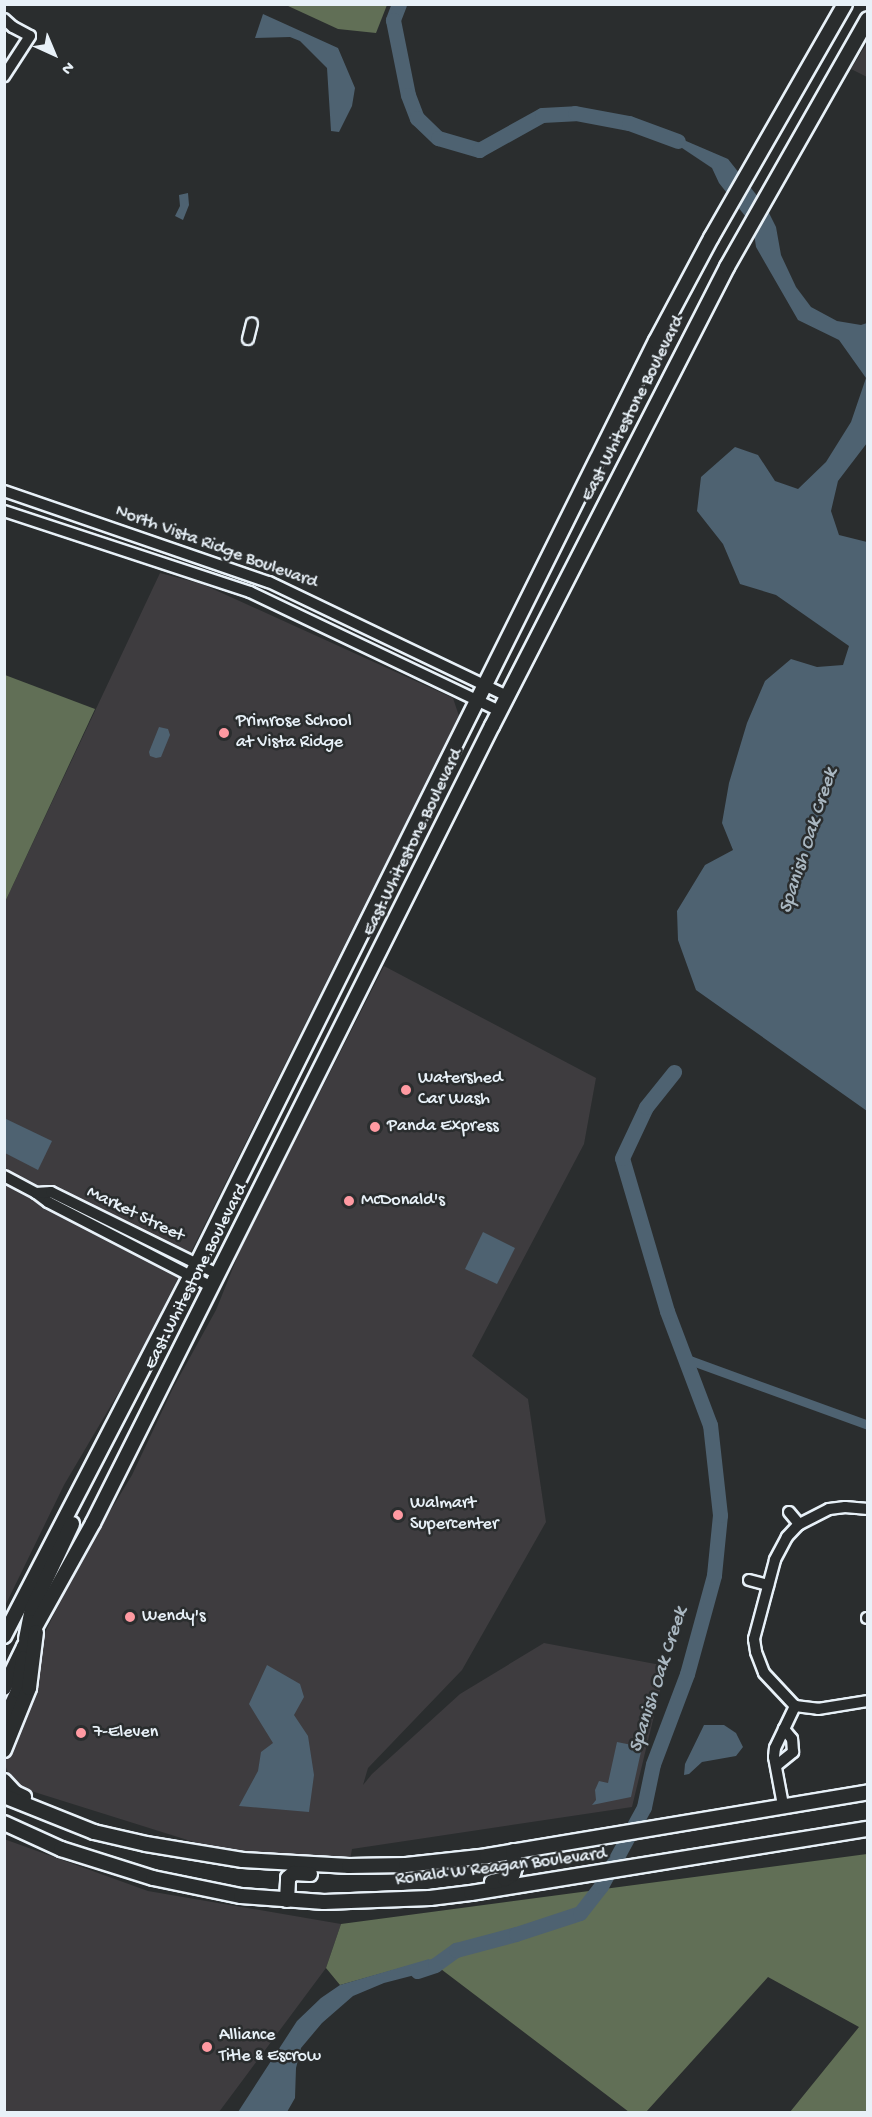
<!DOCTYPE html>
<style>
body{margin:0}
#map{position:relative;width:872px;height:2117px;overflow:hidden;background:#2a2d2e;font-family:"Gochi Hand",sans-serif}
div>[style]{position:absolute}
.built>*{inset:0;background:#3e3c3f}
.green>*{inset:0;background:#616f56}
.water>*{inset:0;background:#4e6271}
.canal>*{height:9px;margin:-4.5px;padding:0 4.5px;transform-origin:4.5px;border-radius:4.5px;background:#4e6271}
.river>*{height:15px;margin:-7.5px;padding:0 7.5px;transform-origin:7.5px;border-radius:7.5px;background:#4e6271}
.roads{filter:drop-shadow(2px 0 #e8f1f8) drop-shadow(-2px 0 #e8f1f8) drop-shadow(0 2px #e8f1f8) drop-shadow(0 -2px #e8f1f8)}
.minor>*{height:10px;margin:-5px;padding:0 5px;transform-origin:5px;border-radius:5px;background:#2a2d2e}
.major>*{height:14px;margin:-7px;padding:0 7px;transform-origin:7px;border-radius:7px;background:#2a2d2e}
.dots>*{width:16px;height:16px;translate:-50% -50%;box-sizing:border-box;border:3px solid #2a2d2e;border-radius:50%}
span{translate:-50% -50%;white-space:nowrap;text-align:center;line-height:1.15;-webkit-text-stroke:5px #2a2d2e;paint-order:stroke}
.street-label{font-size:18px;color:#e8f1f8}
.poi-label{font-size:18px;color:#e8f1f8}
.left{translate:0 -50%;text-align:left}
.water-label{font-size:20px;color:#aab8c2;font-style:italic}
.frame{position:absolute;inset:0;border:6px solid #e8f1f8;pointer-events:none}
.north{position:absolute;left:24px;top:24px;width:60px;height:60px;-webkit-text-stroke:4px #2a2d2e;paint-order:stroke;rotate:136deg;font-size:16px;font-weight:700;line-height:24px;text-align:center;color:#e8f1f8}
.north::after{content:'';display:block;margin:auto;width:21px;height:27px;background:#e8f1f8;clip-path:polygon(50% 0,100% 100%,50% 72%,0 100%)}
</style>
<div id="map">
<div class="built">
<div style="clip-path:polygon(867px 43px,867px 77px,851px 69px)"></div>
<div style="clip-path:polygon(160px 573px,202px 584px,453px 698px,459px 716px,133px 1368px,64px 1485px,5px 1606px,5px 902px)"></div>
<div style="clip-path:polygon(384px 966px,596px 1078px,584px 1144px,472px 1356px,528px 1399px,546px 1522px,462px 1670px,368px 1768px,363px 1785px,372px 1774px,460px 1694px,544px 1643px,666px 1666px,632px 1807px,352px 1849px,349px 1866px,267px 1865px,12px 1785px,4px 1761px,38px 1647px,80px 1561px,132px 1475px,173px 1388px,216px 1310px,241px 1248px)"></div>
<div style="clip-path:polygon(4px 1839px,148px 1891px,341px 1924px,326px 1968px,219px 2112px,5px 2112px)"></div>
</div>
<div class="green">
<div style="clip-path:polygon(286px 5px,387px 5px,376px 33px,338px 29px)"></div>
<div style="clip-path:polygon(5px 675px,95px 709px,5px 902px,4px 675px)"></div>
<div style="clip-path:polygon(867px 1854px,867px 2112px,790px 2112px,859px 2027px,768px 1977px,646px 2112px,629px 2112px,429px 1960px,340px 1985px,326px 1968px,341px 1924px)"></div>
</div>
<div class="water">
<div style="clip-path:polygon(263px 14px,338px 48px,355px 88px,352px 106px,339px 132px,331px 131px,327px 68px,300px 41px,290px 37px,255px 38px)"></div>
<div style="clip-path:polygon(661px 134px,672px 135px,728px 159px,766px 207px,776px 227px,781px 255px,796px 287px,811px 307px,837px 321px,861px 325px,867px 323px,867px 443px,838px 481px,831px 511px,839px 535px,867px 542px,867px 1111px,696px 990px,678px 940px,677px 911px,705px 865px,733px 850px,722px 823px,729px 783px,747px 723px,765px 681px,791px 659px,817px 667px,843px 665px,849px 646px,776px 595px,740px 584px,723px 544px,697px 511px,701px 477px,735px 447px,758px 455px,775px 481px,798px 489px,826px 462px,851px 422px,866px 378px,839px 340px,798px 320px,756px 247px,753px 226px,719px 183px,712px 168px)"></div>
<div style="clip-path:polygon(188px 193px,189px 205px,183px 220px,175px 216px,180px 206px,179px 195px)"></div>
<div style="clip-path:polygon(159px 727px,168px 729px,170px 735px,161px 757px,156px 758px,150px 756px,149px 752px)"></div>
<div style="clip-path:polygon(4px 1118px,52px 1141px,38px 1170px,5px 1153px)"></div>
<div style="clip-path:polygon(483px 1232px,515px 1248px,497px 1284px,465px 1269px)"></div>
<div style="clip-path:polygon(267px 1665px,300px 1684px,304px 1697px,294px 1715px,308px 1736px,314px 1775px,309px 1812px,239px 1806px,258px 1771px,261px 1752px,273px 1743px,249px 1704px)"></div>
<div style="clip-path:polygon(704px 1725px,724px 1725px,736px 1733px,743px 1747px,736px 1756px,702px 1762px,689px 1774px,684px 1775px,685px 1764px)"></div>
<div style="clip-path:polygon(617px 1742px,642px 1747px,631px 1797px,592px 1805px,596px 1800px,595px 1790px,599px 1781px,608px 1783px)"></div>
<div style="clip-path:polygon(429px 1959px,438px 1969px,384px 1983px,353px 1996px,322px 2023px,301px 2048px,296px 2068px,295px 2098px,287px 2112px,238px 2112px,297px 2021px,321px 1998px,340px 1985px)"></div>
</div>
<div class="canal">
<div style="left:684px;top:1358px;width:196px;rotate:20deg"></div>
</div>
<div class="river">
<div style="left:399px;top:4px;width:17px;rotate:111deg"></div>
<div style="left:393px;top:20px;width:76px;rotate:78.7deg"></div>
<div style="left:408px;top:95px;width:25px;rotate:69deg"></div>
<div style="left:417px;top:118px;width:29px;rotate:44deg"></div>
<div style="left:438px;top:138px;width:43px;rotate:16.3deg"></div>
<div style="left:479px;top:150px;width:72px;rotate:-29.1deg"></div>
<div style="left:542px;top:115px;width:33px;rotate:-3deg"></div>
<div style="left:575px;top:113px;width:55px;rotate:10.5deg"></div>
<div style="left:629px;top:123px;width:52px;rotate:20.2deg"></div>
<div style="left:417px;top:1971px;width:19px;rotate:-18deg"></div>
<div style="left:435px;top:1965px;width:26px;rotate:-36deg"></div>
<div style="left:456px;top:1950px;width:62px;rotate:-14.9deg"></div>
<div style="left:516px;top:1934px;width:67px;rotate:-18.2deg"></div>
<div style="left:580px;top:1913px;width:34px;rotate:-52deg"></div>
<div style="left:601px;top:1886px;width:90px;rotate:-61.4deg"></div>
<div style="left:644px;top:1807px;width:44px;rotate:-78.2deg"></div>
<div style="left:653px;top:1764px;width:96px;rotate:-69.3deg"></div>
<div style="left:687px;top:1674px;width:103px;rotate:-74.7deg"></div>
<div style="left:714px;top:1575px;width:60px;rotate:-84.3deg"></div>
<div style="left:720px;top:1515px;width:91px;rotate:-96.3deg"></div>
<div style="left:710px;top:1425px;width:122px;rotate:-110.7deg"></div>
<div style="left:667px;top:1311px;width:159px;rotate:-106.4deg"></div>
<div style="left:622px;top:1158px;width:56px;rotate:-64.8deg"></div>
<div style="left:646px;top:1107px;width:45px;rotate:-51.3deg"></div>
</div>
<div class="roads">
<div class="minor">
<div style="left:4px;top:19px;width:12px;rotate:42deg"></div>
<div style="left:13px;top:27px;width:19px;rotate:28deg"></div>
<div style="left:30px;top:36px;width:48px;rotate:123deg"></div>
<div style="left:248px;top:339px;width:16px;rotate:-76deg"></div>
<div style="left:4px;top:491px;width:280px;rotate:19deg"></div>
<div style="left:269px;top:582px;width:264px;rotate:25.6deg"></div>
<div style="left:4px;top:511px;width:259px;rotate:18.2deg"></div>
<div style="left:250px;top:592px;width:277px;rotate:25.5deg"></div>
<div style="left:4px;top:1176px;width:36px;rotate:28deg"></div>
<div style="left:36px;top:1193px;width:15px;rotate:37deg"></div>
<div style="left:48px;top:1202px;width:185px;rotate:27.4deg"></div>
<div style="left:36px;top:1193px;width:15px;rotate:-4deg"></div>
<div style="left:51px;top:1192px;width:186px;rotate:26.2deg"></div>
<div style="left:868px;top:1509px;width:23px;rotate:-175deg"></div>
<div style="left:845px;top:1507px;width:16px;rotate:173deg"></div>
<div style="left:829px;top:1509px;width:34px;rotate:153deg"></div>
<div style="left:799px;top:1524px;width:18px;rotate:133deg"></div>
<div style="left:787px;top:1537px;width:26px;rotate:118deg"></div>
<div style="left:775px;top:1560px;width:82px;rotate:104.9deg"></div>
<div style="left:754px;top:1639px;width:13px;rotate:81deg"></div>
<div style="left:756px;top:1652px;width:22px;rotate:69deg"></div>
<div style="left:764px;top:1673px;width:45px;rotate:46.8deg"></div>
<div style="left:795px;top:1706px;width:23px;rotate:7deg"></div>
<div style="left:818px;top:1709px;width:51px;rotate:-9.1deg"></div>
<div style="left:789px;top:1512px;width:16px;rotate:50deg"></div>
<div style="left:749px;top:1580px;width:20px;rotate:15deg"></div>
<div style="left:867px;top:1618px;width:1px"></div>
<div style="left:777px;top:1765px;width:21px;rotate:-39deg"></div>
<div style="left:793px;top:1752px;width:13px;rotate:-94deg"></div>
<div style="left:792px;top:1739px;width:13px;rotate:-129deg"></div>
<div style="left:783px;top:1805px;width:49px;rotate:-100.6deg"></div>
<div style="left:774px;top:1757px;width:9px;rotate:-84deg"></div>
<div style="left:775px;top:1748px;width:47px;rotate:-64.5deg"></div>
</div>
<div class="major">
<div style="left:4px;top:1636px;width:406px;rotate:-62.6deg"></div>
<div style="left:191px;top:1276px;width:1044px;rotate:-63.56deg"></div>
<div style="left:656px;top:341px;width:117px;rotate:-61.9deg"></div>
<div style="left:711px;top:238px;width:270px;rotate:-60.2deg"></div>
<div style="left:26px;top:1639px;width:31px;rotate:-79deg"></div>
<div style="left:32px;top:1609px;width:94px;rotate:-64.8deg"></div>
<div style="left:4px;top:1688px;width:46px;rotate:-64deg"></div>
<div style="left:24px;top:1647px;width:142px;rotate:-60.9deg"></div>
<div style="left:93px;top:1523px;width:891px;rotate:-63.41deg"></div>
<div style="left:492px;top:726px;width:516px;rotate:-62.89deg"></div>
<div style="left:727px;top:267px;width:285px;rotate:-60.4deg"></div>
<div style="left:4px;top:1721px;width:33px;rotate:-65deg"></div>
<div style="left:18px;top:1691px;width:33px;rotate:-81deg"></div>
<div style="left:4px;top:1750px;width:67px;rotate:-68deg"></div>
<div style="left:29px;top:1688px;width:56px;rotate:-82.9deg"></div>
<div style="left:4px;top:1781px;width:16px;rotate:47deg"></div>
<div style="left:15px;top:1793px;width:10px;rotate:24deg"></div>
<div style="left:4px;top:1796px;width:97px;rotate:21.8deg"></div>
<div style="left:94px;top:1832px;width:53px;rotate:13deg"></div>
<div style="left:146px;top:1844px;width:98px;rotate:9.4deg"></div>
<div style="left:243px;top:1860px;width:106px;rotate:3.2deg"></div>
<div style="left:349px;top:1866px;width:57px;rotate:-1deg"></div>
<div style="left:406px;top:1865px;width:81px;rotate:-6.3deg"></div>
<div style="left:487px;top:1856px;width:386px;rotate:-9.5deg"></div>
<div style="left:4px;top:1823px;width:63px;rotate:24.5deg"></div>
<div style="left:61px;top:1849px;width:96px;rotate:17.5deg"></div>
<div style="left:153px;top:1878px;width:90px;rotate:11.6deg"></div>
<div style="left:241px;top:1896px;width:83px;rotate:4.1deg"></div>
<div style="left:324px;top:1902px;width:106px;rotate:-2.2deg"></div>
<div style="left:430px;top:1898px;width:41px;rotate:-7deg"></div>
<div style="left:471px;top:1893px;width:402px;rotate:-9.2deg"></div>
<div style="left:492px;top:1882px;width:13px;rotate:-13deg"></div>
<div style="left:505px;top:1879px;width:9px;rotate:-32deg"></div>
<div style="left:513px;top:1874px;width:7px;rotate:-74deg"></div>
<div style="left:515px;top:1867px;width:16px;rotate:-97deg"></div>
<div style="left:287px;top:1900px;width:22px;rotate:-87deg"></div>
<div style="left:288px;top:1878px;width:8px;rotate:-40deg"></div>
<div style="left:294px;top:1873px;width:16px;rotate:4deg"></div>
</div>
</div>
<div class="dots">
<div style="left:224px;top:733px;background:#ff9aa2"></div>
<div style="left:406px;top:1090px;background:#ff9aa2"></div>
<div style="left:375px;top:1127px;background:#ff9aa2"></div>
<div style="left:349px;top:1201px;background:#ff9aa2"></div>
<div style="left:398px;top:1515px;background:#ff9aa2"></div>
<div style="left:130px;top:1617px;background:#ff9aa2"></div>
<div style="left:81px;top:1733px;background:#ff9aa2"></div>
<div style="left:207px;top:2047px;background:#ff9aa2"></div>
</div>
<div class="street-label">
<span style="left:634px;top:409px;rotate:-63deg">East Whitestone Boulevard</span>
<span style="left:216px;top:548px;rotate:20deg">North Vista Ridge Boulevard</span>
<span style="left:414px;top:843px;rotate:-64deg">East Whitestone Boulevard</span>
<span style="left:135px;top:1215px;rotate:26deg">Market Street</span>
<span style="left:197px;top:1277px;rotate:-63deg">East Whitestone Boulevard</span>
<span style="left:501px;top:1868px;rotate:-7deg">Ronald W Reagan Boulevard</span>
</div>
<div class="poi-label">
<span class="left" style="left:236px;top:733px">Primrose School<br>at Vista Ridge</span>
<span class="left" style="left:418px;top:1090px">Watershed<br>Car Wash</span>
<span class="left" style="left:387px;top:1127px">Panda Express</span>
<span class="left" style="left:361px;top:1201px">McDonald's</span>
<span class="left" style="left:410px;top:1515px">Walmart<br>Supercenter</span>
<span class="left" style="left:142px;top:1617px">Wendy's</span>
<span class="left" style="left:93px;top:1733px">7-Eleven</span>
<span class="left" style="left:219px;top:2047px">Alliance<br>Title &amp; Escrow</span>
</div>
<div class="water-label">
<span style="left:809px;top:841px;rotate:-72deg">Spanish Oak Creek</span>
<span style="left:659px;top:1680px;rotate:-72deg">Spanish Oak Creek</span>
</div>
<div class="frame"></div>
<div class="north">N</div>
</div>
